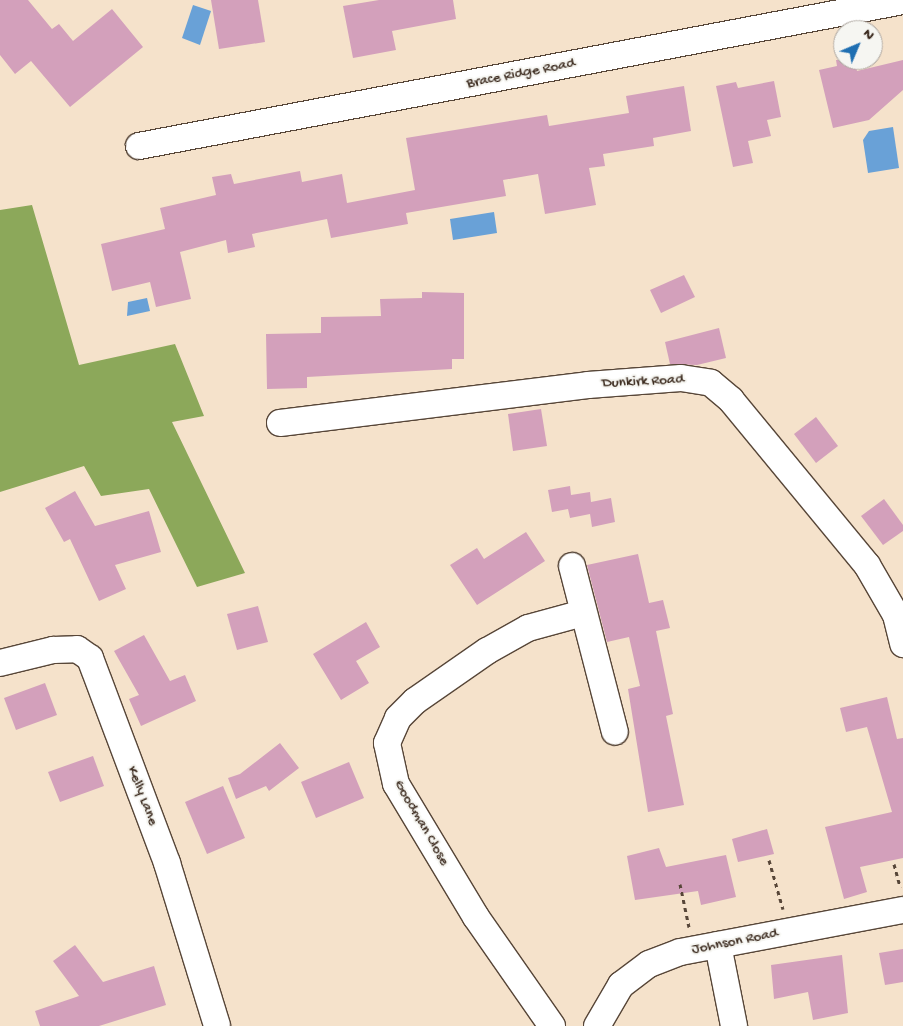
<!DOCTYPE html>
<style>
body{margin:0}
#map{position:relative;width:903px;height:1026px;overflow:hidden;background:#f5e2cb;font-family:"Gochi Hand",sans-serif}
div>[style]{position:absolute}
.forest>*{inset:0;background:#8ca85a}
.water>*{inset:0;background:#69a1d7}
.building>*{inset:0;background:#d3a0bb}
.path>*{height:3px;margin-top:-1.5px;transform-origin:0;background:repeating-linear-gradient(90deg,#574638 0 4px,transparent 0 8px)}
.roads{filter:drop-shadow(1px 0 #574638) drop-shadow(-1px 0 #574638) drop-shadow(0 1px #574638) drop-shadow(0 -1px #574638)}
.minor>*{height:26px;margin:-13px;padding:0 13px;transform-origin:13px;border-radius:13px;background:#fff}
span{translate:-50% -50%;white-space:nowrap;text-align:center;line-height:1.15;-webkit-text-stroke:4px #f6f6f2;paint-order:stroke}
.street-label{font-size:15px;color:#3b2a1e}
.north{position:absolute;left:833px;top:20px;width:50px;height:50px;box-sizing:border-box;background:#f6f6f2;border:1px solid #aba49d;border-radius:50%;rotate:45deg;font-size:14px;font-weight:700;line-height:20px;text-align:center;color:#3b2a1e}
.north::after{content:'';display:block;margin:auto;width:18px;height:22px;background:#1f6fb2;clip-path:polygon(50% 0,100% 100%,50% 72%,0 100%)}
</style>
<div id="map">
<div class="forest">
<div style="clip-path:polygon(32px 205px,79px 365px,175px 344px,204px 416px,172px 422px,245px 573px,197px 587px,149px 489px,101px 496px,84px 466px,0 492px,0 210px)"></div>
</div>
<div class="water">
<div style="clip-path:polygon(193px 5px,211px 11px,200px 45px,182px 38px)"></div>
<div style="clip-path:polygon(893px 127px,899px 168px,868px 173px,863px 140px,869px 131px)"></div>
<div style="clip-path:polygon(494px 212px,497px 233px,453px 240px,450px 219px)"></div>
<div style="clip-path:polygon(147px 298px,150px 311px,127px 316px,128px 302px)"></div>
</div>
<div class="building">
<div style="clip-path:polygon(0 0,28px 0,52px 29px,59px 24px,73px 41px,112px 9px,143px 47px,70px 107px,31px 61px,15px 74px,0 55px)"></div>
<div style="clip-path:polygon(211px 0,258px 0,265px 42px,219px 49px)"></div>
<div style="clip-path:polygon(379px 0,453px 0,456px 19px,392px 31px,396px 50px,353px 58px,343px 6px)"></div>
<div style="clip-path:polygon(836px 60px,854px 60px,857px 71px,903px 60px,903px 90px,869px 120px,833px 128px,819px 70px,837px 66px)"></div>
<div style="clip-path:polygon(774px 81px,781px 117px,767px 120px,771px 136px,748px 141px,753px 163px,733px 167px,716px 86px,736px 82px,738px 88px)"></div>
<div style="clip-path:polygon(684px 86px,691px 131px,653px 138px,654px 146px,603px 154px,605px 166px,589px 168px,596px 205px,545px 214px,538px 174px,503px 180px,506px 196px,406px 213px,408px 224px,331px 238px,327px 219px,252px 234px,255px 247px,228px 253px,226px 240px,180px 252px,191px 299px,156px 307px,150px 282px,112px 291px,101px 244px,165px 229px,160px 208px,216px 195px,212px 177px,231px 174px,234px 184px,300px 171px,302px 182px,342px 174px,347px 203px,415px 190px,406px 138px,547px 115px,549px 126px,629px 113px,626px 96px)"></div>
<div style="clip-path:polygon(684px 275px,695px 297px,661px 313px,650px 290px)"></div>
<div style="clip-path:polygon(422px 292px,464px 293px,464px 359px,452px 359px,452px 369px,307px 377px,307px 388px,267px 389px,266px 334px,321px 333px,321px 317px,381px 316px,380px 299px,422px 298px)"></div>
<div style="clip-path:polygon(719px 328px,726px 358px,697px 365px,670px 364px,665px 342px)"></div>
<div style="clip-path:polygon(541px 409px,547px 446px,513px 451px,508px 414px)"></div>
<div style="clip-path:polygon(816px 417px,838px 446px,816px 463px,794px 434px)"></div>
<div style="clip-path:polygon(570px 486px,571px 495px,590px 492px,591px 502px,611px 498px,615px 522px,592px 527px,590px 514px,570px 518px,568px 509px,552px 512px,548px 490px)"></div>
<div style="clip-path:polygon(75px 491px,95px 526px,149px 511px,161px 552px,115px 565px,126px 589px,99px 601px,70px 539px,64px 542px,45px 508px)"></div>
<div style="clip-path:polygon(884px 499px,903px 525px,903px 531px,883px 545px,861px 516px)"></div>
<div style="clip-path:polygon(526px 532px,545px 561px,477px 605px,450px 565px,477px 548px,484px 559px)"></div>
<div style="clip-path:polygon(638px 554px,649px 603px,663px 600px,670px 628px,656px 631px,673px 714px,666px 716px,684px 805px,648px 812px,628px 689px,640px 686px,629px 637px,607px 642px,587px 565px)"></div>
<div style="clip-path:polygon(258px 606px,268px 642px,237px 650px,227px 614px)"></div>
<div style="clip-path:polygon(366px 622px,380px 647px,356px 661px,369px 683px,341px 700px,313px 654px)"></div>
<div style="clip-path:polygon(144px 635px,170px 681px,185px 675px,196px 701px,141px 726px,129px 699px,139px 695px,114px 651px)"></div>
<div style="clip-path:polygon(45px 683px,57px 715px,16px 730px,4px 698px)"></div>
<div style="clip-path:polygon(887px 697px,897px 739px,903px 738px,903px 858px,860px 867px,867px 892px,844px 899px,825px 827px,892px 812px,867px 727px,846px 732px,840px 708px)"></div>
<div style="clip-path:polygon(280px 743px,299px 768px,269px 791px,266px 786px,236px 799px,228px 778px,240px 774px)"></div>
<div style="clip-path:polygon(93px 756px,104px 786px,60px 802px,48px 772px)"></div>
<div style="clip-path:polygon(349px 762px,364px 798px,316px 818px,301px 782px)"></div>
<div style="clip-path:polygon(223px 786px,245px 838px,207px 854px,185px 802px)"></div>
<div style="clip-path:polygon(767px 829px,774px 854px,738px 862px,732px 839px)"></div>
<div style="clip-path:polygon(659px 848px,666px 867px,726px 855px,736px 897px,701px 905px,698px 891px,635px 900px,627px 856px)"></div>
<div style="clip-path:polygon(75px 945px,103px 982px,154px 966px,166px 1005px,99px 1026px,40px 1026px,35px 1011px,79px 996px,53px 961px)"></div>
<div style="clip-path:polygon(903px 949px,903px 982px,885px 985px,879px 953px)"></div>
<div style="clip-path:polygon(842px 955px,848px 1013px,813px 1020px,808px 992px,774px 999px,771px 965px)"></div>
</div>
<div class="path">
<div style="left:769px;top:860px;width:51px;rotate:74.1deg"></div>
<div style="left:894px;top:864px;width:24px;rotate:75deg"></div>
<div style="left:680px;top:884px;width:44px;rotate:78.2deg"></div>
</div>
<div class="roads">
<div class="minor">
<div style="left:139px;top:146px;width:778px;rotate:-10.75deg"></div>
<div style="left:280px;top:423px;width:310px;rotate:-7deg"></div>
<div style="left:588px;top:385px;width:93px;rotate:-4.3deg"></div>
<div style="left:681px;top:378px;width:30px;rotate:9deg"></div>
<div style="left:711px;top:383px;width:26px;rotate:40deg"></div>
<div style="left:731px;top:400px;width:214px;rotate:50.5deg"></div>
<div style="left:867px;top:565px;width:58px;rotate:59.9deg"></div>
<div style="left:896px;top:615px;width:30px;rotate:76deg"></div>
<div style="left:572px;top:566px;width:171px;rotate:75.5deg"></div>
<div style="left:0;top:663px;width:55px;rotate:-13.8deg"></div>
<div style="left:53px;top:650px;width:24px;rotate:-2deg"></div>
<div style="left:77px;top:649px;width:16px;rotate:35deg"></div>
<div style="left:90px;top:658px;width:219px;rotate:69.4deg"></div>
<div style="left:167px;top:863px;width:170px;rotate:72.9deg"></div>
<div style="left:718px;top:945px;width:83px;rotate:78.8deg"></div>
<div style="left:552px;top:1026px;width:133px;rotate:-124.9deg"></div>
<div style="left:476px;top:917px;width:155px;rotate:-121deg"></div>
<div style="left:396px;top:784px;width:42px;rotate:-102.4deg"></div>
<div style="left:387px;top:743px;width:27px;rotate:-66deg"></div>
<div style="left:398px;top:718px;width:24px;rotate:-45deg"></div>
<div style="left:415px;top:701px;width:88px;rotate:-34.8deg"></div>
<div style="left:487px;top:651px;width:47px;rotate:-29.3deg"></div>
<div style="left:528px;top:628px;width:57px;rotate:-15.3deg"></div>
<div style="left:597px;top:1026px;width:48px;rotate:-59.7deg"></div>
<div style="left:621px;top:985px;width:35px;rotate:-37deg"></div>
<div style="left:649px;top:964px;width:33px;rotate:-21deg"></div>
<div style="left:680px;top:952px;width:227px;rotate:-10.7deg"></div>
</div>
</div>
<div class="street-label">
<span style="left:521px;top:74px;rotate:-11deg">Brace Ridge Road</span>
<span style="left:643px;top:382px;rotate:-3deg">Dunkirk Road</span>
<span style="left:142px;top:796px;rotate:69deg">Kelly Lane</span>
<span style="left:421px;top:823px;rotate:60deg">Goodman Close</span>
<span style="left:735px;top:942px;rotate:-11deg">Johnson Road</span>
</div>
<div class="north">N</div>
</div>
